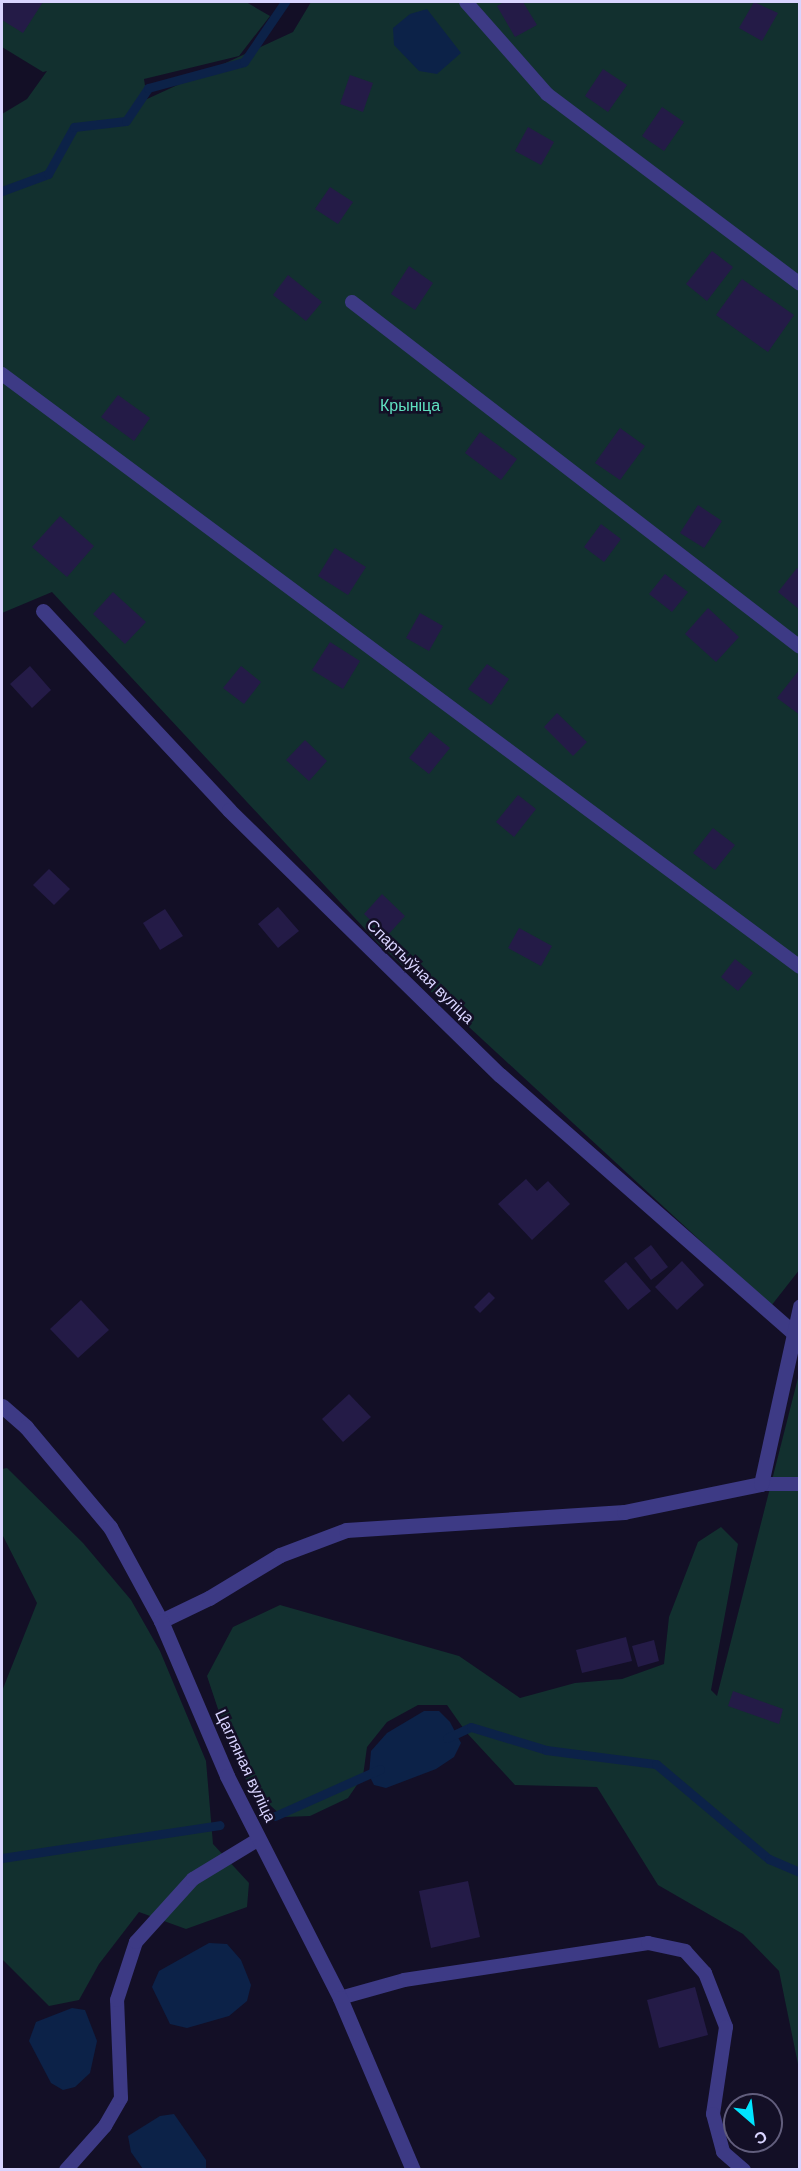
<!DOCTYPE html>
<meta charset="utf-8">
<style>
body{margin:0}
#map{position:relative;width:801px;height:2171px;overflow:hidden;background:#130f26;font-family:Helvetica,sans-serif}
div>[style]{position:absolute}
.green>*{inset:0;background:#12302f}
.water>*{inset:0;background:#0c2248}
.stream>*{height:9px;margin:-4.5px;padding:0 4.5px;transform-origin:4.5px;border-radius:4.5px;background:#0c2248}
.building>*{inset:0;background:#241b47}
.service>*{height:14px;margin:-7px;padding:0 7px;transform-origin:7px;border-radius:7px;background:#3d3a85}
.minor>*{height:15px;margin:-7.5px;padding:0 7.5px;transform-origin:7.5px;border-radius:7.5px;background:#3d3a85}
.tertiary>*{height:15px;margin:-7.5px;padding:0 7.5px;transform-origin:7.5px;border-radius:7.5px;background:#3d3a85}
span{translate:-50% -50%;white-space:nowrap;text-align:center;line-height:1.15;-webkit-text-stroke:5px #130f26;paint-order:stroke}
.park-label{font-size:16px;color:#5fe0c0}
.street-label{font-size:16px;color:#d9d4ff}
.frame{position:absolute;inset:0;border:3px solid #d9d4ff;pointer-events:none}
.north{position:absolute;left:723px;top:2093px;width:60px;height:60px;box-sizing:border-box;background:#130f26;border:2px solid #625e7d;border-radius:50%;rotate:152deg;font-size:16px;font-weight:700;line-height:24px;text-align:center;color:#d9d4ff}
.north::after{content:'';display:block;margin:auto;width:21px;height:27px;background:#00e5ff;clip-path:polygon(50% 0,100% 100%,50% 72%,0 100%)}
</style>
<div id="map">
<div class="green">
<div style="clip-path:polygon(2px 2px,246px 2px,270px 16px,239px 56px,144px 79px,147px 99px,293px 32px,311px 2px,799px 2px,800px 1269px,771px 1306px,378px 943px,52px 592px,2px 613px,2px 114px,27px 99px,47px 71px,43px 72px,2px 47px)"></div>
<div style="clip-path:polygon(799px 1374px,799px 2069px,779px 1971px,743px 1934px,658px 1885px,597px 1787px,515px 1785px,466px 1732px,447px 1705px,418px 1705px,387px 1722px,367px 1747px,363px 1776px,348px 1798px,310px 1816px,283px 1817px,248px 1785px,225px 1730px,207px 1676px,233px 1627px,280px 1605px,459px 1656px,520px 1698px,575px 1683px,622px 1679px,664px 1664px,669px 1617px,698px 1542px,721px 1527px,738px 1544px,711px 1690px,717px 1696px)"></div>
<div style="clip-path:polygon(7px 1468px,83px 1543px,131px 1600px,160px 1651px,206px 1761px,213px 1844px,249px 1883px,247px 1907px,186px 1929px,139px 1912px,99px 1964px,79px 2000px,49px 2006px,2px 1959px,2px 1691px,37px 1603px,2px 1534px,2px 1469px)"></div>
</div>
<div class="water">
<div style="clip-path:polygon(427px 9px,461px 53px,437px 74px,419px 71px,394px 45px,393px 28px,410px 14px)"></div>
<div style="clip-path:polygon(424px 1711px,439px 1711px,450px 1722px,461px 1743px,454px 1757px,436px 1769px,386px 1788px,374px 1785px,369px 1775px,371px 1751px,387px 1733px)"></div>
<div style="clip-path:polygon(209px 1943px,227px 1944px,241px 1960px,251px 1985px,247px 2001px,229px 2016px,187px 2028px,170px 2024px,152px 1987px,159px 1971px)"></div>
<div style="clip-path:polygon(72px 2008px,85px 2010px,97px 2041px,90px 2073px,75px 2087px,63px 2090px,51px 2083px,29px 2041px,36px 2022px)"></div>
<div style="clip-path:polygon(174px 2114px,206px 2160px,206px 2169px,143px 2169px,131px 2152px,128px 2136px,160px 2116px)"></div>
</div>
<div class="stream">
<div style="left:2px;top:191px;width:49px;rotate:-20.3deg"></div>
<div style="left:48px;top:174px;width:54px;rotate:-61deg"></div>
<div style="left:74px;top:127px;width:52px;rotate:-6.6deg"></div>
<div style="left:126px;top:121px;width:40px;rotate:-56deg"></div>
<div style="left:148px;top:88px;width:99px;rotate:-15.2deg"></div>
<div style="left:244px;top:62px;width:73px;rotate:-55.7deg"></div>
<div style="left:447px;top:1738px;width:26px;rotate:-25deg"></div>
<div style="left:471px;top:1727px;width:78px;rotate:17deg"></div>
<div style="left:546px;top:1750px;width:111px;rotate:7.3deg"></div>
<div style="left:656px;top:1764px;width:148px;rotate:40.1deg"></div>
<div style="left:769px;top:1859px;width:34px;rotate:23deg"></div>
<div style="left:275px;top:1816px;width:115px;rotate:-24.1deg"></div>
<div style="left:2px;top:1858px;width:220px;rotate:-8.6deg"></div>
</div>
<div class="building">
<div style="clip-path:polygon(2px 2px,43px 2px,23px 33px,2px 20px)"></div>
<div style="clip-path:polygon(504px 2px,523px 2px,537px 25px,515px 37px,497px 6px)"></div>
<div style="clip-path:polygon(754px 2px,778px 13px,762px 41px,739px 28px)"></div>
<div style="clip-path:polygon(603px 69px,627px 85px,608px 112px,585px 96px)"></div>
<div style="clip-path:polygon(350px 75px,373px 83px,363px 112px,340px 104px)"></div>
<div style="clip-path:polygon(662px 107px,684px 122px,664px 151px,642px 136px)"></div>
<div style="clip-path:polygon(528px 127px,554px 142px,541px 165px,515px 151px)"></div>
<div style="clip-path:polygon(330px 187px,353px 202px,338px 224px,315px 209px)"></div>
<div style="clip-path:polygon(712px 251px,733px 267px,707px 301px,686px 284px)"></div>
<div style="clip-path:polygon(409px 266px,433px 283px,415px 310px,391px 294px)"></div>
<div style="clip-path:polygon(288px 275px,322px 302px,306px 321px,273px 295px)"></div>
<div style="clip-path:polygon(742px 279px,794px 315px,768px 352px,716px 315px)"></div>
<div style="clip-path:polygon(118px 395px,150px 418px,134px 441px,101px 417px)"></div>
<div style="clip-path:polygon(620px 428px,645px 446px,620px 480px,595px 463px)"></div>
<div style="clip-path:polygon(480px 432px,517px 459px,501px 480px,465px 453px)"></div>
<div style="clip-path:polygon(698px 505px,722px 521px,704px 548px,680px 533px)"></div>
<div style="clip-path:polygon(60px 516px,94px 546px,67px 577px,32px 547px)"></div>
<div style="clip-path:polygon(601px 524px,621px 539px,604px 562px,584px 547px)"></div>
<div style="clip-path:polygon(335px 548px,366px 567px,348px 595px,318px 576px)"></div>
<div style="clip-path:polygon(797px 568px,800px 571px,800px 610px,778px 592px)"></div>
<div style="clip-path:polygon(665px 574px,688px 592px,672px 612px,649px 594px)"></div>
<div style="clip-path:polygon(113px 592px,146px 622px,125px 644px,93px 614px)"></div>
<div style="clip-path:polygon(708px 608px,739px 637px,716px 662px,685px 634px)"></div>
<div style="clip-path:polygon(420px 613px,443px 626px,429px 651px,406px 638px)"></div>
<div style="clip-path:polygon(330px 642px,360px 661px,343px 689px,312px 670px)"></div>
<div style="clip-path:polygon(487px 664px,509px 679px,491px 705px,468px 689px)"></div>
<div style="clip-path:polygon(30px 666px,51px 690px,32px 708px,10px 684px)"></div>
<div style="clip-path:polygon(241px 666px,261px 682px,244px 704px,223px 688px)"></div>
<div style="clip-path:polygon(800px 669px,800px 715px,777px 698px)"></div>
<div style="clip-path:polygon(557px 713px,587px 742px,573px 756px,544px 727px)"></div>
<div style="clip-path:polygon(430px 732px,450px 748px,429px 774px,409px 758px)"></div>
<div style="clip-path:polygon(305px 740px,327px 761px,309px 781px,286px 760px)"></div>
<div style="clip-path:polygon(518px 795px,536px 809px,514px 837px,496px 822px)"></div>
<div style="clip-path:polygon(713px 828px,735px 845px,715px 870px,693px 853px)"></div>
<div style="clip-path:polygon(49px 869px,70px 889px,54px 905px,33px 885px)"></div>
<div style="clip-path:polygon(382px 894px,405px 916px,387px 936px,364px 914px)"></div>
<div style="clip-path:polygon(278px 907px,299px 931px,278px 948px,258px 924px)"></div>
<div style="clip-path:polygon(165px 909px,183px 936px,160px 950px,143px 923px)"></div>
<div style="clip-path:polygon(519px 928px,552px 946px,541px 966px,508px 948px)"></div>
<div style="clip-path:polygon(735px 959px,753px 973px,738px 991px,721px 977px)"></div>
<div style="clip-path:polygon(526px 1179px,537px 1191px,548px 1181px,570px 1204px,532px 1240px,498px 1204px)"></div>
<div style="clip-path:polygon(651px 1245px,668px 1267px,651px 1280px,634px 1258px)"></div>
<div style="clip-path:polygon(682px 1261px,704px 1285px,677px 1310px,655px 1287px)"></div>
<div style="clip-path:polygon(626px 1262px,651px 1291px,628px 1310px,604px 1281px)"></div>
<div style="clip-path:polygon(489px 1292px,495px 1298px,480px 1313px,474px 1307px)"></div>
<div style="clip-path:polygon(81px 1300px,109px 1330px,78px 1358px,50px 1329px)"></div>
<div style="clip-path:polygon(349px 1394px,371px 1417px,343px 1442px,322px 1419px)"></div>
<div style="clip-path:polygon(626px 1637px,632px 1661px,582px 1673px,576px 1650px)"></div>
<div style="clip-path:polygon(654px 1640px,659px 1661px,638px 1667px,632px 1646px)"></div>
<div style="clip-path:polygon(733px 1691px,783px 1709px,779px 1724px,728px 1706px)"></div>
<div style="clip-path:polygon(468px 1881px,480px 1937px,431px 1948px,419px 1891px)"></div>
<div style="clip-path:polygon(695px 1987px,708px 2035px,659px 2048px,647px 2000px)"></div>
</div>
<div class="service">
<div style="left:466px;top:2px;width:123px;rotate:48.6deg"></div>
<div style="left:547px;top:94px;width:316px;rotate:36.9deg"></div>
<div style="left:352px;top:302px;width:565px;rotate:37.6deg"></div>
<div style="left:2px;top:374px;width:994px;rotate:36.62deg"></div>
<div style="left:761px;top:1484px;width:39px"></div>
<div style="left:340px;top:1998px;width:66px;rotate:-15.7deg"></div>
<div style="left:404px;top:1980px;width:247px;rotate:-8.6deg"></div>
<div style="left:648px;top:1943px;width:38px;rotate:12deg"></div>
<div style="left:685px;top:1951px;width:30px;rotate:48deg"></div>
<div style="left:705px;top:1973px;width:58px;rotate:68.7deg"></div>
<div style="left:726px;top:2027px;width:88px;rotate:98.5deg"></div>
<div style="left:713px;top:2114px;width:39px;rotate:75deg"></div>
<div style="left:723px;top:2152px;width:28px;rotate:41deg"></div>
<div style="left:66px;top:2170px;width:59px;rotate:-48.4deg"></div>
<div style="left:105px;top:2126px;width:32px;rotate:-60deg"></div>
<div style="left:121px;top:2098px;width:98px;rotate:-92.3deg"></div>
<div style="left:117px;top:2000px;width:61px;rotate:-71.9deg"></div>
<div style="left:136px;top:1942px;width:85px;rotate:-47.9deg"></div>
<div style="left:193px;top:1879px;width:77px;rotate:-31.2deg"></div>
</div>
<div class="minor">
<div style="left:43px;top:611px;width:272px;rotate:46.9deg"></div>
<div style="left:229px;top:810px;width:379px;rotate:44.4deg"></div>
<div style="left:500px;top:1075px;width:393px;rotate:41.3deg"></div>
<div style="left:161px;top:1621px;width:53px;rotate:-25.6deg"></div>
<div style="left:209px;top:1598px;width:83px;rotate:-31.2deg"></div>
<div style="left:280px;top:1555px;width:71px;rotate:-20.7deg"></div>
<div style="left:346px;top:1530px;width:279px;rotate:-3.7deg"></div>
<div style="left:624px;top:1512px;width:140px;rotate:-11.6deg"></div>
<div style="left:761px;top:1484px;width:182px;rotate:-77.6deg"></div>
</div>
<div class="tertiary">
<div style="left:2px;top:1406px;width:32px;rotate:41deg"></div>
<div style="left:26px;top:1427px;width:131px;rotate:50deg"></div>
<div style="left:110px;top:1527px;width:107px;rotate:61.5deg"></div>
<div style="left:161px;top:1621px;width:168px;rotate:66.9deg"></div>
<div style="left:227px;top:1776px;width:249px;rotate:63deg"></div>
<div style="left:340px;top:1998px;width:187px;rotate:67deg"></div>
</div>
<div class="park-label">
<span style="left:410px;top:406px">Крыніца</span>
</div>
<div class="street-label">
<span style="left:420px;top:972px;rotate:44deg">Спартыўная вуліца</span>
<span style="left:245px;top:1766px;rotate:65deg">Цагляная вуліца</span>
</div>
<div class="frame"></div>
<div class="north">С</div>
</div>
